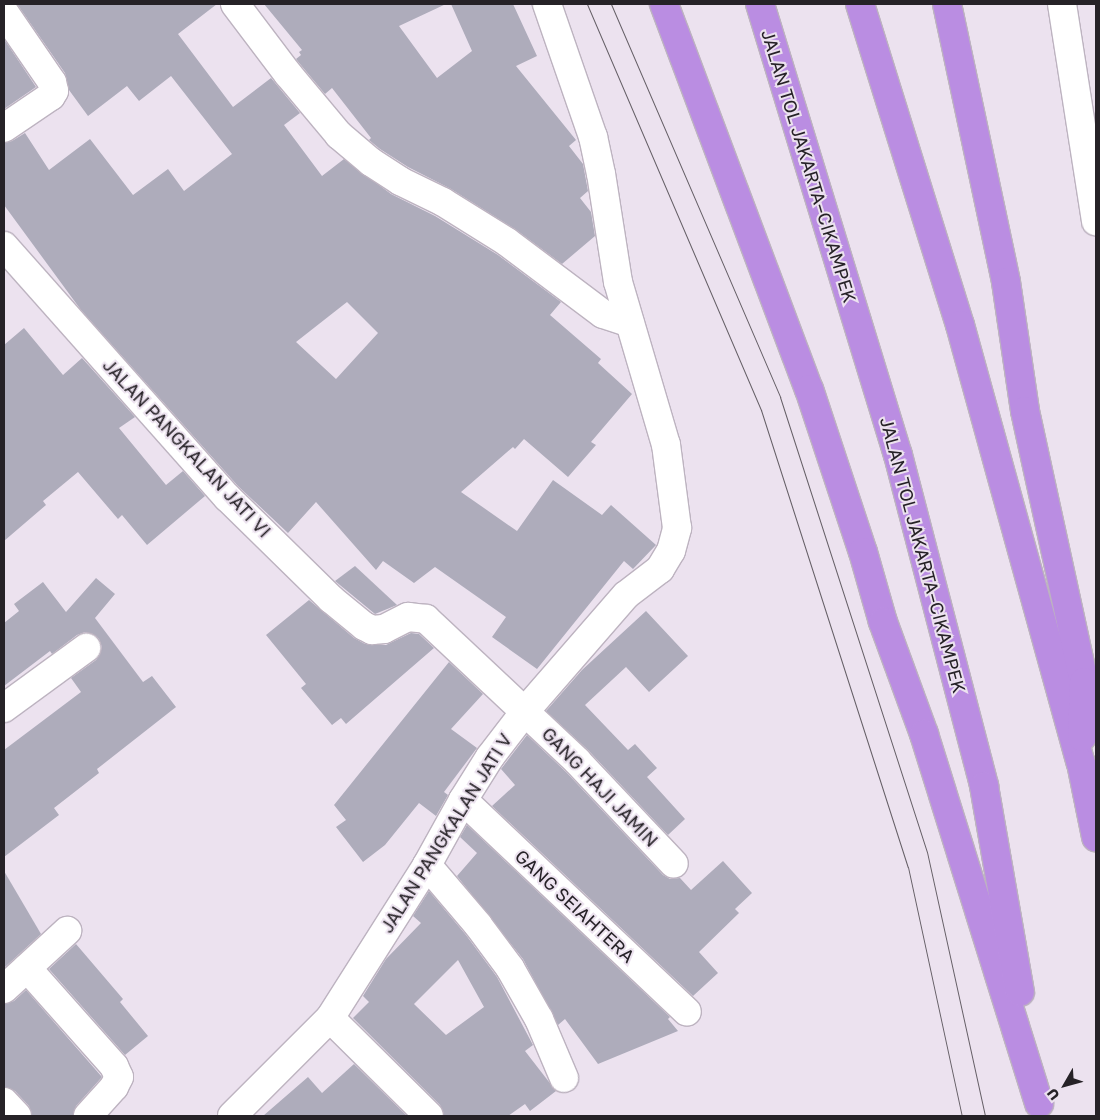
<!DOCTYPE html>
<meta charset="utf-8">
<style>
body{margin:0}
#map{position:relative;width:1100px;height:1120px;overflow:hidden;background:#ece2ef;font-family:"Golos Text",sans-serif}
div>[style]{position:absolute}
.building>*{inset:0;background:#aeacbb}
.roads{filter:drop-shadow(1px 0 #bdb3c0) drop-shadow(-1px 0 #bdb3c0) drop-shadow(0 1px #bdb3c0) drop-shadow(0 -1px #bdb3c0)}
.minor>*{height:28px;margin:-14px;padding:0 14px;transform-origin:14px;border-radius:14px;background:#fff}
.highway>*{height:28px;margin:-14px;padding:0 14px;transform-origin:14px;border-radius:14px;background:#ba8de2}
.tram>*{height:1px;margin:-0.5px;padding:0 0.5px;transform-origin:0.5px;border-radius:0.5px;background:#655f66}
span{translate:-50% -50%;white-space:nowrap;text-align:center;line-height:1.15;-webkit-text-stroke:4px #ece2ef;paint-order:stroke}
.street-label{font-size:18px;color:#262227}
.frame{position:absolute;inset:0;border:5px solid #262227;pointer-events:none}
.north{position:absolute;left:1040px;top:1060px;width:50px;height:50px;-webkit-text-stroke:4px #ece2ef;paint-order:stroke;rotate:232deg;font-size:14px;font-weight:700;line-height:20px;text-align:center;color:#262227}
.north::after{content:'';display:block;margin:auto;width:18px;height:22px;background:#262227;clip-path:polygon(50% 0,100% 100%,50% 72%,0 100%)}
</style>
<div id="map">
<div class="building">
<div style="clip-path:polygon(evenodd,17px 4px,217px 4px,178px 34px,233px 107px,271px 78px,300px 113px,284px 125px,322px 176px,344px 159px,391px 194px,435px 216px,498px 255px,561px 302px,550px 315px,601px 359px,598px 363px,632px 394px,591px 442px,596px 445px,568px 477px,524px 439px,515px 449px,513px 447px,461px 492px,517px 531px,553px 480px,602px 515px,611px 505px,656px 545px,633px 569px,624px 561px,537px 669px,492px 637px,506px 617px,435px 567px,414px 583px,383px 561px,376px 570px,316px 502px,288px 533px,238px 486px,81px 310px,4px 205px,4px 143px,12px 141px,25px 133px,49px 170px,90px 139px,133px 195px,168px 169px,184px 191px,232px 154px,171px 76px,139px 101px,127px 86px,88px 116px,69px 90px,65px 73px,17px 4px,347px 302px,378px 333px,336px 379px,296px 342px,347px 302px)"></div>
<div style="clip-path:polygon(264px 4px,446px 4px,399px 26px,437px 78px,472px 51px,451px 4px,513px 4px,537px 56px,516px 66px,576px 140px,569px 146px,583px 164px,588px 191px,580px 198px,591px 212px,595px 236px,562px 264px,515px 229px,451px 189px,408px 167px,380px 149px,369px 140px,371px 138px,332px 88px,325px 94px,300px 64px,296px 59px,301px 55px,299px 52px,302px 50px)"></div>
<div style="clip-path:polygon(4px 39px,36px 87px,4px 109px)"></div>
<div style="clip-path:polygon(24px 328px,63px 375px,82px 358px,135px 417px,119px 428px,166px 485px,183px 471px,205px 496px,147px 545px,122px 515px,118px 519px,78px 472px,43px 501px,46px 505px,4px 541px,4px 345px)"></div>
<div style="clip-path:polygon(355px 566px,397px 605px,375px 614px,335px 581px)"></div>
<div style="clip-path:polygon(96px 578px,115px 594px,95px 618px,143px 682px,152px 676px,176px 707px,97px 769px,99px 773px,54px 808px,59px 815px,4px 857px,4px 750px,81px 692px,71px 678px,96px 660px,100px 654px,102px 647px,99px 639px,93px 634px,85px 632px,77px 635px,52px 654px,50px 651px,4px 686px,4px 623px,19px 611px,14px 604px,43px 582px,66px 612px)"></div>
<div style="clip-path:polygon(309px 600px,354px 638px,365px 644px,386px 645px,411px 633px,419px 634px,434px 648px,346px 724px,341px 718px,332px 725px,301px 688px,306px 684px,266px 635px)"></div>
<div style="clip-path:polygon(646px 611px,688px 656px,649px 692px,626px 667px,585px 705px,628px 750px,635px 744px,657px 768px,647px 777px,685px 819px,668px 835px,588px 750px,546px 711px,582px 670px)"></div>
<div style="clip-path:polygon(449px 662px,483px 694px,451px 729px,477px 748px,444px 792px,448px 795px,436px 816px,419px 803px,385px 845px,363px 862px,336px 827px,346px 820px,334px 805px)"></div>
<div style="clip-path:polygon(527px 735px,566px 772px,663px 875px,670px 879px,680px 878px,691px 890px,723px 861px,752px 893px,735px 909px,739px 913px,699px 952px,718px 973px,693px 996px,492px 806px,515px 785px,501px 769px)"></div>
<div style="clip-path:polygon(467px 825px,670px 1017px,668px 1019px,678px 1031px,598px 1064px,565px 1019px,558px 1025px,523px 959px,457px 876px,477px 853px,460px 837px)"></div>
<div style="clip-path:polygon(4px 871px,41px 934px,4px 968px)"></div>
<div style="clip-path:polygon(evenodd,429px 891px,466px 935px,497px 977px,533px 1045px,525px 1051px,556px 1091px,530px 1111px,525px 1104px,508px 1116px,444px 1116px,440px 1105px,353px 1018px,369px 1002px,363px 996px,386px 959px,421px 923px,413px 916px,429px 891px,458px 960px,484px 1007px,446px 1035px,414px 1004px,458px 960px)"></div>
<div style="clip-path:polygon(76px 944px,123px 999px,120px 1002px,148px 1036px,125px 1055px,49px 969px)"></div>
<div style="clip-path:polygon(26px 990px,102px 1077px,76px 1106px,73px 1116px,32px 1116px,29px 1106px,15px 1091px,4px 1087px,4px 1004px,14px 1001px)"></div>
<div style="clip-path:polygon(354px 1064px,407px 1116px,263px 1116px,308px 1077px,322px 1093px)"></div>
</div>
<div class="roads">
<div class="minor">
<div style="left:235px;top:4px;width:88px;rotate:52.9deg"></div>
<div style="left:288px;top:74px;width:80px;rotate:50.1deg"></div>
<div style="left:339px;top:135px;width:42px;rotate:40.2deg"></div>
<div style="left:371px;top:162px;width:35px;rotate:33deg"></div>
<div style="left:400px;top:181px;width:48px;rotate:26deg"></div>
<div style="left:443px;top:202px;width:75px;rotate:32deg"></div>
<div style="left:507px;top:242px;width:120px;rotate:36.9deg"></div>
<div style="left:603px;top:314px;width:28px;rotate:18deg"></div>
<div style="left:1062px;top:4px;width:220px;rotate:81.1deg"></div>
<div style="left:4px;top:12px;width:85px;rotate:55.6deg"></div>
<div style="left:52px;top:82px;width:9px;rotate:77deg"></div>
<div style="left:54px;top:91px;width:6px;rotate:121deg"></div>
<div style="left:51px;top:96px;width:57px;rotate:145.8deg"></div>
<div style="left:4px;top:246px;width:336px;rotate:48.4deg"></div>
<div style="left:227px;top:497px;width:146px;rotate:44.4deg"></div>
<div style="left:331px;top:599px;width:43px;rotate:39.3deg"></div>
<div style="left:364px;top:626px;width:9px;rotate:27deg"></div>
<div style="left:372px;top:630px;width:12px;rotate:-5deg"></div>
<div style="left:384px;top:629px;width:27px;rotate:-27deg"></div>
<div style="left:408px;top:617px;width:18px;rotate:6deg"></div>
<div style="left:426px;top:619px;width:207px;rotate:43.2deg"></div>
<div style="left:577px;top:761px;width:141px;rotate:46.7deg"></div>
<div style="left:4px;top:708px;width:102px;rotate:-36.2deg"></div>
<div style="left:463px;top:800px;width:308px;rotate:43.4deg"></div>
<div style="left:427px;top:865px;width:79px;rotate:49.6deg"></div>
<div style="left:478px;top:925px;width:54px;rotate:53.3deg"></div>
<div style="left:510px;top:968px;width:59px;rotate:60.4deg"></div>
<div style="left:539px;top:1019px;width:64px;rotate:67deg"></div>
<div style="left:27px;top:968px;width:131px;rotate:48.4deg"></div>
<div style="left:114px;top:1066px;width:12px;rotate:66deg"></div>
<div style="left:119px;top:1077px;width:11px;rotate:117deg"></div>
<div style="left:114px;top:1087px;width:39px;rotate:132deg"></div>
<div style="left:4px;top:989px;width:86px;rotate:-42.6deg"></div>
<div style="left:330px;top:1018px;width:139px;rotate:44.7deg"></div>
<div style="left:4px;top:1102px;width:19px;rotate:47deg"></div>
<div style="left:232px;top:1116px;width:139px;rotate:-45deg"></div>
<div style="left:330px;top:1018px;width:181px;rotate:-57.6deg"></div>
<div style="left:427px;top:865px;width:74px;rotate:-61deg"></div>
<div style="left:463px;top:800px;width:51px;rotate:-57.9deg"></div>
<div style="left:490px;top:757px;width:59px;rotate:-52.5deg"></div>
<div style="left:526px;top:710px;width:152px;rotate:-49deg"></div>
<div style="left:626px;top:595px;width:43px;rotate:-37.4deg"></div>
<div style="left:660px;top:569px;width:21px;rotate:-59deg"></div>
<div style="left:671px;top:551px;width:24px;rotate:-75deg"></div>
<div style="left:677px;top:528px;width:84px;rotate:-97.5deg"></div>
<div style="left:666px;top:445px;width:170px;rotate:-106.4deg"></div>
<div style="left:618px;top:282px;width:109px;rotate:-98.9deg"></div>
<div style="left:601px;top:174px;width:38px;rotate:-102deg"></div>
<div style="left:593px;top:137px;width:141px;rotate:-109.1deg"></div>
</div>
<div class="highway">
<div style="left:664px;top:4px;width:411px;rotate:69.4deg"></div>
<div style="left:809px;top:389px;width:172px;rotate:71.7deg"></div>
<div style="left:863px;top:552px;width:73px;rotate:74.1deg"></div>
<div style="left:883px;top:622px;width:119px;rotate:69.9deg"></div>
<div style="left:924px;top:734px;width:387px;rotate:72.7deg"></div>
<div style="left:760px;top:4px;width:472px;rotate:73deg"></div>
<div style="left:898px;top:455px;width:342px;rotate:75.4deg"></div>
<div style="left:984px;top:786px;width:209px;rotate:80.1deg"></div>
<div style="left:860px;top:4px;width:336px;rotate:72.7deg"></div>
<div style="left:960px;top:325px;width:454px;rotate:74.6deg"></div>
<div style="left:1081px;top:763px;width:76px;rotate:78.5deg"></div>
<div style="left:947px;top:4px;width:284px;rotate:78deg"></div>
<div style="left:1006px;top:282px;width:130px;rotate:81.6deg"></div>
<div style="left:1025px;top:411px;width:277px;rotate:77.7deg"></div>
<div style="left:1084px;top:682px;width:55px;rotate:92.1deg"></div>
</div>
</div>
<div class="tram">
<div style="left:587px;top:4px;width:442px;rotate:66.8deg"></div>
<div style="left:761px;top:410px;width:480px;rotate:72.2deg"></div>
<div style="left:908px;top:867px;width:255px;rotate:77.8deg"></div>
<div style="left:611px;top:4px;width:428px;rotate:66.7deg"></div>
<div style="left:780px;top:397px;width:478px;rotate:72.1deg"></div>
<div style="left:927px;top:852px;width:270px;rotate:77.6deg"></div>
</div>
<div class="street-label">
<span style="left:809px;top:166px;rotate:73deg">JALAN TOL JAKARTA–CIKAMPEK</span>
<span style="left:187px;top:448px;rotate:47deg">JALAN PANGKALAN JATI VI</span>
<span style="left:923px;top:555px;rotate:75deg">JALAN TOL JAKARTA–CIKAMPEK</span>
<span style="left:600px;top:787px;rotate:46deg">GANG HAJI JAMIN</span>
<span style="left:446px;top:833px;rotate:-58deg">JALAN PANGKALAN JATI V</span>
<span style="left:575px;top:906px;rotate:43deg">GANG SEIAHTERA</span>
</div>
<div class="frame"></div>
<div class="north">U</div>
</div>
